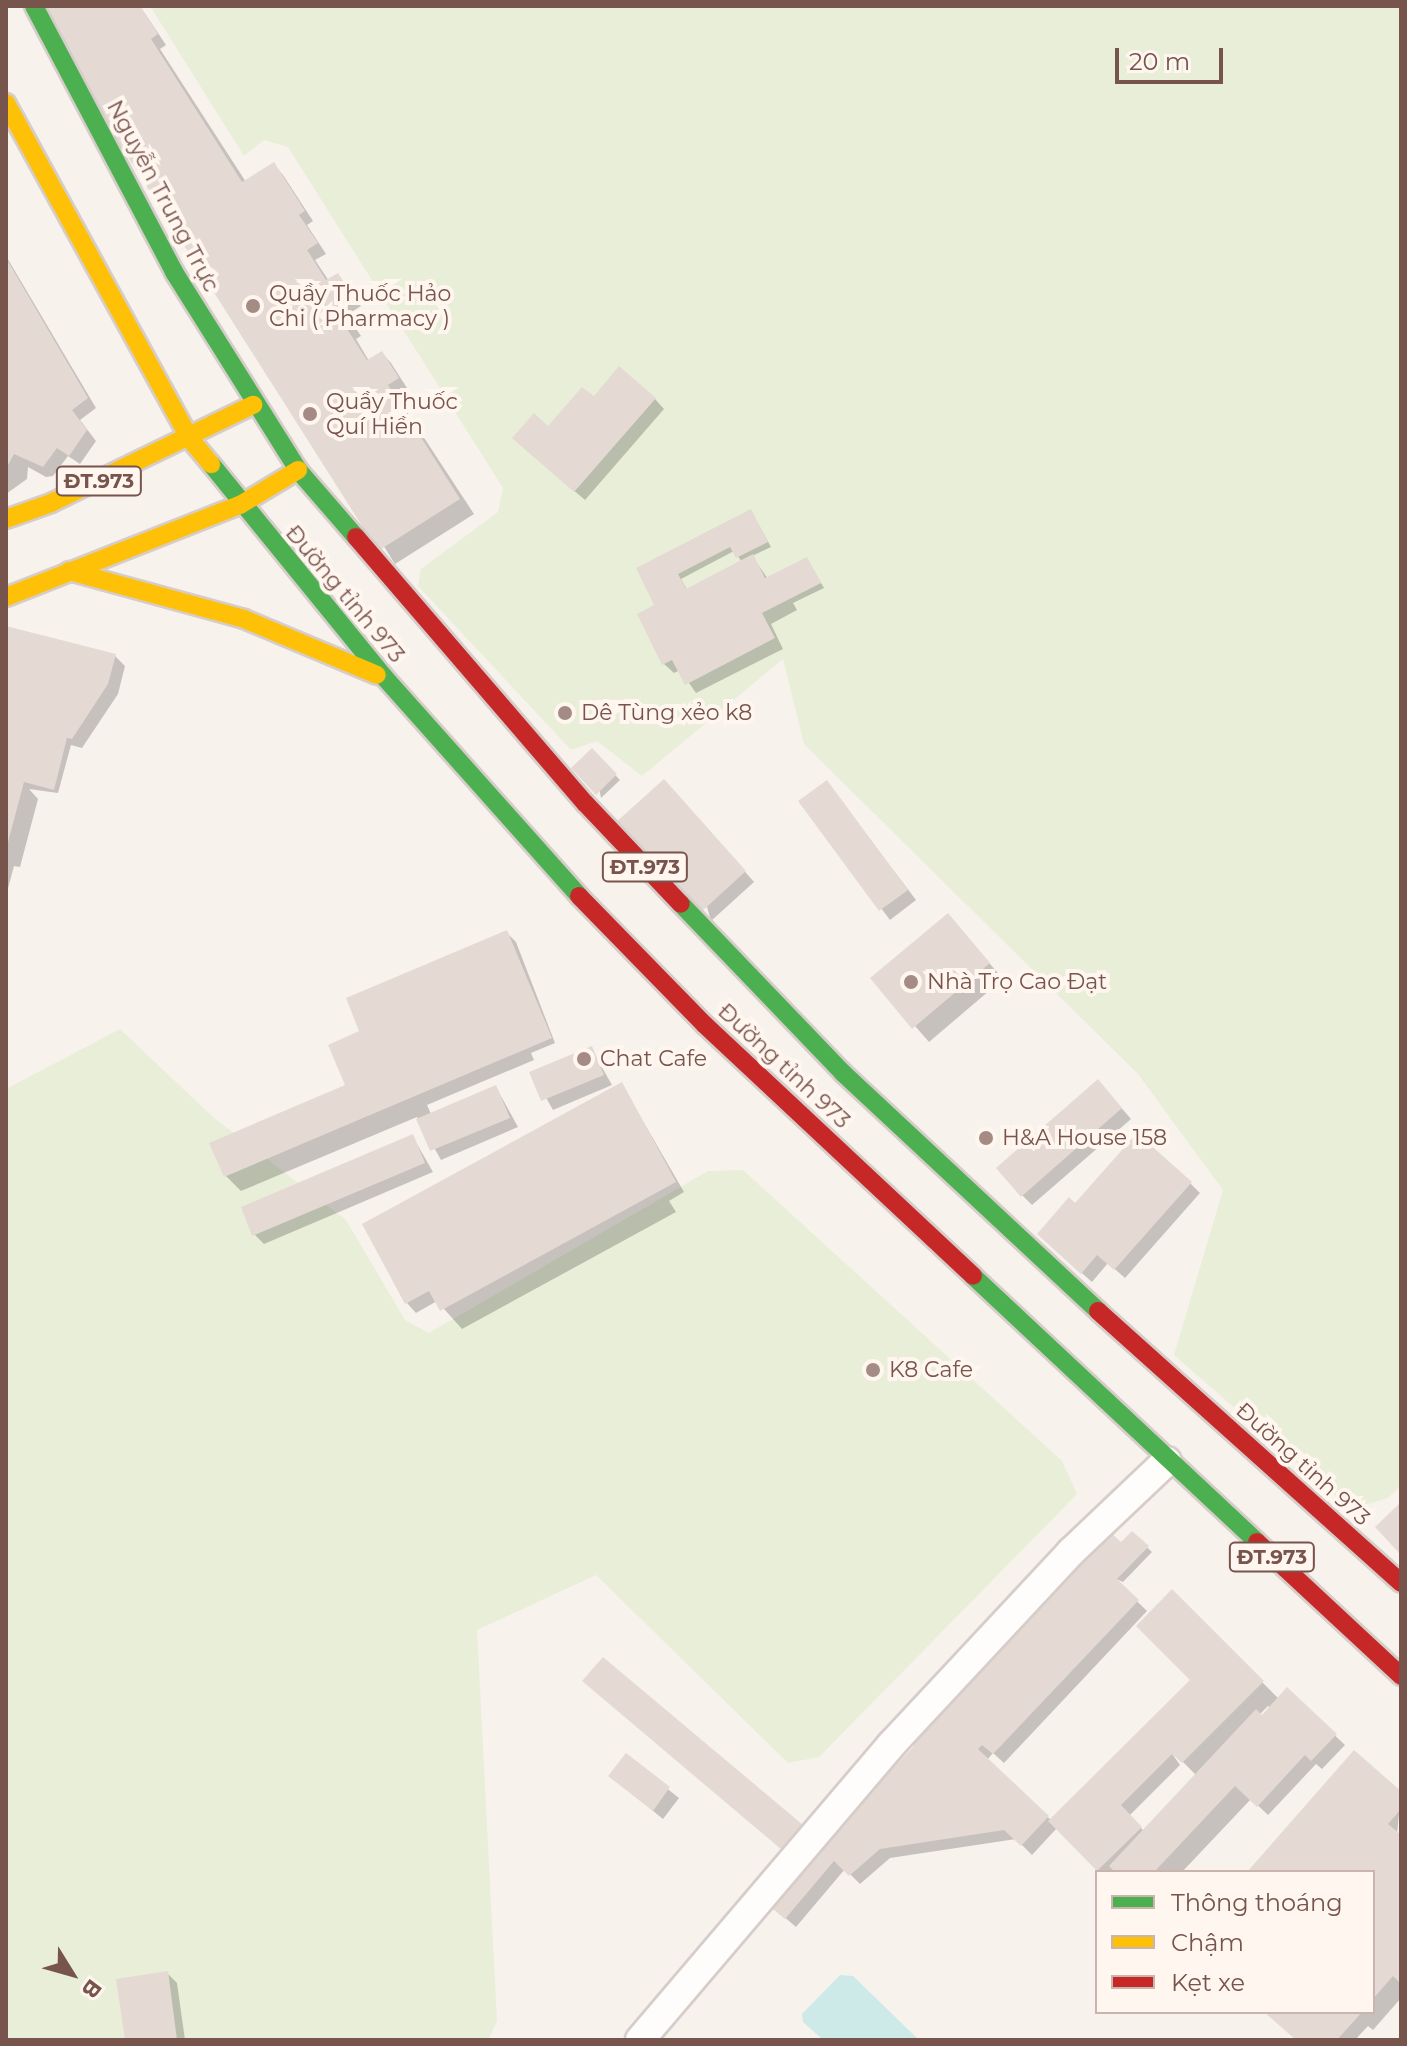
<!DOCTYPE html>
<meta charset="utf-8">
<style>
body{margin:0}
#map{position:relative;width:1407px;height:2046px;overflow:hidden;background:#f8f2ed;font-family:Montserrat,sans-serif}
div>[style]{position:absolute}
.green>*{inset:0;background:#e8eed8}
.water>*{inset:0;background:#ceeae8}
.shadow>*{inset:0;background:#0003}
.building>*{inset:0;background:#e5d9d4}
.roads{filter:drop-shadow(2px 0 #d6cdca) drop-shadow(-2px 0 #d6cdca) drop-shadow(0 2px #d6cdca) drop-shadow(0 -2px #d6cdca)}
.street>*{height:28px;margin:-14px;padding:0 14px;transform-origin:14px;border-radius:14px;background:#fefdfc}
.fast>*{height:18px;margin:-9px;padding:0 9px;transform-origin:9px;border-radius:9px;background:#4caf50}
.slow>*{height:18px;margin:-9px;padding:0 9px;transform-origin:9px;border-radius:9px;background:#ffc107}
.jam>*{height:18px;margin:-9px;padding:0 9px;transform-origin:9px;border-radius:9px;background:#c62828}
.dots>*{width:22px;height:22px;translate:-50% -50%;box-sizing:border-box;border:4px solid #fff6ef;border-radius:50%}
span{translate:-50% -50%;white-space:nowrap;text-align:center;line-height:1.15;-webkit-text-stroke:8px #fff6ef;paint-order:stroke}
.shield-label span{padding:2px 6px;background:#fff6ef;border:2px solid;border-radius:6px;-webkit-text-stroke-width:0}
.shield-label{font-size:20px;color:#77544c;font-weight:700}
.street-label{font-size:22px;color:#77544c}
.poi-label{font-size:22px;color:#77544c}
.left{translate:0 -50%;text-align:left}
.frame{position:absolute;inset:0;border:8px solid #77544c;pointer-events:none}
.legend{position:absolute;left:1095px;top:1870px;width:280px;height:144px;box-sizing:border-box;background:#fff6ef;border:2px solid #c9b5ae;margin:0;padding:10px 14px;list-style:none;font-size:24px;color:#77544c}
.legend li{display:flex;align-items:center;gap:16px;height:40px}
.legend b{width:40px;border:2px solid #c9b5ae}
.north{position:absolute;left:32px;top:1934px;width:80px;height:80px;-webkit-text-stroke:6px #fff6ef;paint-order:stroke;rotate:127deg;font-size:22px;font-weight:700;line-height:32px;text-align:center;color:#77544c}
.north::after{content:'';display:block;margin:auto;width:28px;height:36px;background:#77544c;clip-path:polygon(50% 0,100% 100%,50% 72%,0 100%)}
.scale{position:absolute;left:1115px;top:48px;width:108px;height:36px;box-sizing:border-box;border:4px solid #77544c;border-top:0;padding-left:10px;font-size:24px;line-height:28px;white-space:nowrap;color:#77544c;-webkit-text-stroke:6px #fff6ef;paint-order:stroke}
</style>
<div id="map">
<div class="green">
<div style="clip-path:polygon(150px 6px,1401px 6px,1401px 1485px,1388px 1498px,1350px 1509px,1174px 1355px,1223px 1190px,1138px 1074px,804px 744px,783px 659px,642px 776px,597px 741px,571px 750px,418px 586px,421px 569px,498px 512px,503px 488px,288px 147px,264px 140px,244px 156px)"></div>
<div style="clip-path:polygon(120px 1029px,213px 1117px,346px 1220px,405px 1320px,429px 1333px,708px 1171px,743px 1170px,1062px 1461px,1077px 1494px,819px 1757px,788px 1763px,596px 1575px,477px 1630px,497px 2021px,488px 2040px,6px 2040px,6px 1089px)"></div>
</div>
<div class="water">
<div style="clip-path:polygon(840px 1975px,853px 1976px,919px 2040px,823px 2040px,803px 2022px,802px 2014px)"></div>
</div>
<div class="shadow">
<div style="clip-path:polygon(46px 6px,140px 6px,166px 45px,160px 49px,246px 182px,274px 165px,283px 175px,313px 221px,307px 225px,326px 254px,315px 260px,329px 281px,338px 275px,361px 306px,347px 315px,361px 336px,356px 339px,369px 361px,382px 353px,391px 363px,407px 388px,396px 395px,474px 514px,395px 564px)"></div>
<div style="clip-path:polygon(6px 256px,96px 408px,80px 420px,96px 441px,80px 464px,68px 456px,53px 476px,46px 477px,28px 467px,27px 479px,6px 494px)"></div>
<div style="clip-path:polygon(594px 399px,655px 399px,664px 409px,585px 500px,524px 448px)"></div>
<div style="clip-path:polygon(evenodd,751px 511px,771px 547px,752px 556px,768px 579px,807px 559px,824px 588px,793px 603px,797px 610px,771px 624px,783px 649px,696px 693px,680px 670px,674px 673px,664px 664px,658px 605px,639px 569px,751px 511px,734px 551px,742px 562px,687px 590px,681px 579px,734px 551px)"></div>
<div style="clip-path:polygon(6px 628px,115px 656px,125px 666px,118px 694px,82px 748px,71px 745px,58px 793px,29px 789px,38px 799px,20px 867px,14px 866px,7px 892px)"></div>
<div style="clip-path:polygon(592px 751px,620px 780px,601px 798px)"></div>
<div style="clip-path:polygon(827px 783px,916px 900px,890px 920px,801px 802px)"></div>
<div style="clip-path:polygon(674px 791px,754px 882px,711px 921px)"></div>
<div style="clip-path:polygon(948px 915px,1003px 979px,929px 1042px,873px 978px)"></div>
<div style="clip-path:polygon(506px 932px,516px 942px,555px 1043px,531px 1053px,534px 1060px,427px 1105px,431px 1114px,496px 1087px,518px 1127px,441px 1160px,417px 1117px,241px 1191px,226px 1176px,212px 1144px,348px 1086px,362px 1032px)"></div>
<div style="clip-path:polygon(591px 1048px,612px 1085px,553px 1110px,532px 1073px)"></div>
<div style="clip-path:polygon(622px 1085px,684px 1192px,669px 1201px,676px 1212px,462px 1329px,437px 1301px,416px 1313px,407px 1303px)"></div>
<div style="clip-path:polygon(1107px 1091px,1131px 1119px,1032px 1205px,1022px 1195px)"></div>
<div style="clip-path:polygon(413px 1137px,433px 1172px,264px 1244px,254px 1234px)"></div>
<div style="clip-path:polygon(1190px 1183px,1200px 1193px,1125px 1278px,1108px 1263px,1092px 1282px,1049px 1244px,1075px 1205px)"></div>
<div style="clip-path:polygon(evenodd,1132px 1533px,1152px 1552px,1123px 1582px,1112px 1577px,1147px 1611px,1004px 1763px,993px 1753px,987px 1760px,1052px 1821px,1193px 1680px,1172px 1592px,1279px 1699px,1287px 1690px,1345px 1745px,1322px 1769px,1316px 1764px,1268px 1815px,1251px 1799px,1182px 1872px,1101px 1872px,1057px 1828px,1032px 1855px,1016px 1839px,890px 1858px,860px 1884px,845px 1869px,796px 1927px,776px 1910px,799px 1864px,585px 1681px,802px 1826px,818px 1842px,875px 1790px,1090px 1557px,1121px 1545px,1132px 1533px,1268px 1706px,1271px 1708px,1262px 1718px,1259px 1715px,1268px 1706px,1132px 1533px,1166px 1745px,1196px 1775px,1144px 1831px,1129px 1816px,1180px 1765px,1166px 1745px)"></div>
<div style="clip-path:polygon(626px 1756px,679px 1798px,663px 1819px,610px 1776px)"></div>
<div style="clip-path:polygon(1401px 1794px,1397px 1834px,1401px 1838px,1401px 1998px,1373px 2030px,1368px 2026px,1355px 2040px,1297px 2040px,1269px 2012px,1373px 2012px,1373px 1872px,1249px 1872px)"></div>
<div style="clip-path:polygon(167px 1973px,177px 1983px,185px 2040px,127px 2040px)"></div>
</div>
<div class="building">
<div style="clip-path:polygon(43px 6px,140px 6px,158px 34px,151px 39px,242px 182px,274px 162px,305px 211px,299px 215px,318px 243px,307px 250px,326px 280px,338px 273px,353px 296px,339px 305px,352px 325px,347px 329px,367px 360px,382px 351px,399px 378px,388px 385px,460px 499px,378px 551px,81px 83px)"></div>
<div style="clip-path:polygon(6px 258px,88px 398px,72px 410px,87px 430px,69px 456px,57px 448px,43px 467px,14px 454px,6px 469px)"></div>
<div style="clip-path:polygon(619px 366px,656px 398px,574px 492px,512px 438px,534px 413px,548px 426px,582px 387px,594px 396px)"></div>
<div style="clip-path:polygon(751px 509px,768px 542px,736px 558px,730px 547px,678px 574px,686px 589px,753px 554px,765px 578px,807px 557px,821px 583px,762px 613px,775px 638px,685px 685px,672px 660px,662px 665px,637px 614px,654px 605px,636px 568px)"></div>
<div style="clip-path:polygon(6px 626px,116px 654px,108px 684px,72px 739px,67px 738px,54px 790px,24px 782px,7px 846px)"></div>
<div style="clip-path:polygon(592px 748px,617px 774px,596px 795px,571px 768px)"></div>
<div style="clip-path:polygon(664px 779px,746px 871px,700px 913px,614px 824px)"></div>
<div style="clip-path:polygon(827px 780px,908px 890px,879px 911px,798px 801px)"></div>
<div style="clip-path:polygon(948px 913px,990px 963px,912px 1029px,870px 978px)"></div>
<div style="clip-path:polygon(507px 930px,552px 1038px,224px 1177px,209px 1143px,345px 1085px,328px 1045px,359px 1031px,346px 998px)"></div>
<div style="clip-path:polygon(592px 1046px,604px 1075px,541px 1101px,529px 1072px)"></div>
<div style="clip-path:polygon(1098px 1079px,1122px 1108px,1021px 1197px,996px 1168px)"></div>
<div style="clip-path:polygon(622px 1082px,676px 1182px,440px 1311px,429px 1291px,405px 1304px,362px 1224px)"></div>
<div style="clip-path:polygon(496px 1085px,510px 1118px,430px 1151px,416px 1119px)"></div>
<div style="clip-path:polygon(1137px 1133px,1192px 1182px,1114px 1270px,1097px 1255px,1081px 1274px,1037px 1234px,1069px 1197px,1075px 1203px)"></div>
<div style="clip-path:polygon(413px 1134px,425px 1163px,252px 1236px,241px 1207px)"></div>
<div style="clip-path:polygon(1401px 1502px,1401px 1555px,1375px 1527px)"></div>
<div style="clip-path:polygon(1132px 1531px,1149px 1546px,1117px 1579px,1139px 1600px,993px 1754px,982px 1745px,978px 1749px,1049px 1816px,1021px 1846px,1004px 1830px,880px 1849px,849px 1876px,834px 1861px,785px 1919px,763px 1901px,868px 1782px,875px 1787px,914px 1746px,909px 1741px,1084px 1548px,1090px 1554px,1110px 1532px,1121px 1542px)"></div>
<div style="clip-path:polygon(1172px 1589px,1264px 1681px,1182px 1763px,1172px 1754px,1121px 1805px,1142px 1827px,1097px 1871px,1048px 1821px,1190px 1680px,1136px 1626px)"></div>
<div style="clip-path:polygon(603px 1657px,803px 1825px,782px 1850px,582px 1681px)"></div>
<div style="clip-path:polygon(1287px 1687px,1337px 1734px,1311px 1761px,1305px 1755px,1257px 1807px,1235px 1786px,1154px 1872px,1115px 1872px,1109px 1866px,1256px 1709px,1262px 1715px)"></div>
<div style="clip-path:polygon(1354px 1750px,1401px 1791px,1401px 1809px,1388px 1824px,1401px 1835px,1401px 1984px,1393px 1976px,1373px 1999px,1373px 1872px,1247px 1872px)"></div>
<div style="clip-path:polygon(626px 1753px,670px 1787px,653px 1811px,608px 1776px)"></div>
<div style="clip-path:polygon(168px 1971px,177px 2040px,125px 2040px,116px 1979px)"></div>
<div style="clip-path:polygon(1264px 2012px,1362px 2012px,1337px 2040px,1296px 2040px)"></div>
</div>
<div class="roads">
<div class="street">
<div style="left:640px;top:2040px;width:387px;rotate:-49.6deg"></div>
<div style="left:891px;top:1745px;width:264px;rotate:-47deg"></div>
<div style="left:1071px;top:1552px;width:132px;rotate:-43.5deg"></div>
</div>
<div class="fast">
<div style="left:34px;top:6px;width:301px;rotate:62.2deg"></div>
<div style="left:174px;top:272px;width:234px;rotate:57.9deg"></div>
<div style="left:298px;top:470px;width:89px;rotate:49.1deg"></div>
<div style="left:211px;top:464px;width:276px;rotate:50.9deg"></div>
<div style="left:385px;top:678px;width:292px;rotate:48.3deg"></div>
<div style="left:681px;top:904px;width:234px;rotate:46.2deg"></div>
<div style="left:843px;top:1073px;width:349px;rotate:43deg"></div>
<div style="left:973px;top:1276px;width:389px;rotate:43.1deg"></div>
</div>
<div class="slow">
<div style="left:6px;top:103px;width:383px;rotate:61.3deg"></div>
<div style="left:190px;top:439px;width:33px;rotate:50deg"></div>
<div style="left:6px;top:519px;width:48px;rotate:-19.6deg"></div>
<div style="left:51px;top:503px;width:225px;rotate:-25.9deg"></div>
<div style="left:69px;top:571px;width:181px;rotate:15.3deg"></div>
<div style="left:244px;top:619px;width:144px;rotate:22.8deg"></div>
<div style="left:6px;top:597px;width:251px;rotate:-21.5deg"></div>
<div style="left:240px;top:505px;width:68px;rotate:-31.1deg"></div>
</div>
<div class="jam">
<div style="left:356px;top:537px;width:351px;rotate:49.3deg"></div>
<div style="left:585px;top:803px;width:139px;rotate:46.5deg"></div>
<div style="left:579px;top:896px;width:180px;rotate:45.7deg"></div>
<div style="left:705px;top:1025px;width:367px;rotate:43.1deg"></div>
<div style="left:1098px;top:1311px;width:407px;rotate:41.9deg"></div>
<div style="left:1257px;top:1542px;width:197px;rotate:42.9deg"></div>
</div>
</div>
<div class="dots">
<div style="left:253px;top:306px;background:#a48b84"></div>
<div style="left:310px;top:414px;background:#a48b84"></div>
<div style="left:565px;top:713px;background:#a48b84"></div>
<div style="left:911px;top:982px;background:#a48b84"></div>
<div style="left:584px;top:1059px;background:#a48b84"></div>
<div style="left:986px;top:1138px;background:#a48b84"></div>
<div style="left:873px;top:1370px;background:#a48b84"></div>
</div>
<div class="shield-label">
<span style="left:99px;top:481px">ĐT.973</span>
<span style="left:645px;top:867px">ĐT.973</span>
<span style="left:1272px;top:1557px">ĐT.973</span>
</div>
<div class="street-label">
<span style="left:163px;top:196px;rotate:62deg">Nguyễn Trung Trực</span>
<span style="left:345px;top:594px;rotate:50deg">Đường tỉnh 973</span>
<span style="left:784px;top:1066px;rotate:43deg">Đường tỉnh 973</span>
<span style="left:1303px;top:1464px;rotate:42deg">Đường tỉnh 973</span>
</div>
<div class="poi-label">
<span class="left" style="left:269px;top:306px">Quầy Thuốc Hảo<br>Chi ( Pharmacy )</span>
<span class="left" style="left:326px;top:414px">Quầy Thuốc<br>Quí Hiền</span>
<span class="left" style="left:581px;top:713px">Dê Tùng xẻo k8</span>
<span class="left" style="left:927px;top:982px">Nhà Trọ Cao Đạt</span>
<span class="left" style="left:600px;top:1059px">Chat Cafe</span>
<span class="left" style="left:1002px;top:1138px">H&amp;A House 158</span>
<span class="left" style="left:889px;top:1370px">K8 Cafe</span>
</div>
<div class="frame"></div>
<ul class="legend">
<li><b style="height:10px;background:#4caf50"></b>Thông thoáng</li>
<li><b style="height:10px;background:#ffc107"></b>Chậm</li>
<li><b style="height:10px;background:#c62828"></b>Kẹt xe</li>
</ul>
<div class="north">B</div>
<div class="scale">20 m</div>
</div>
